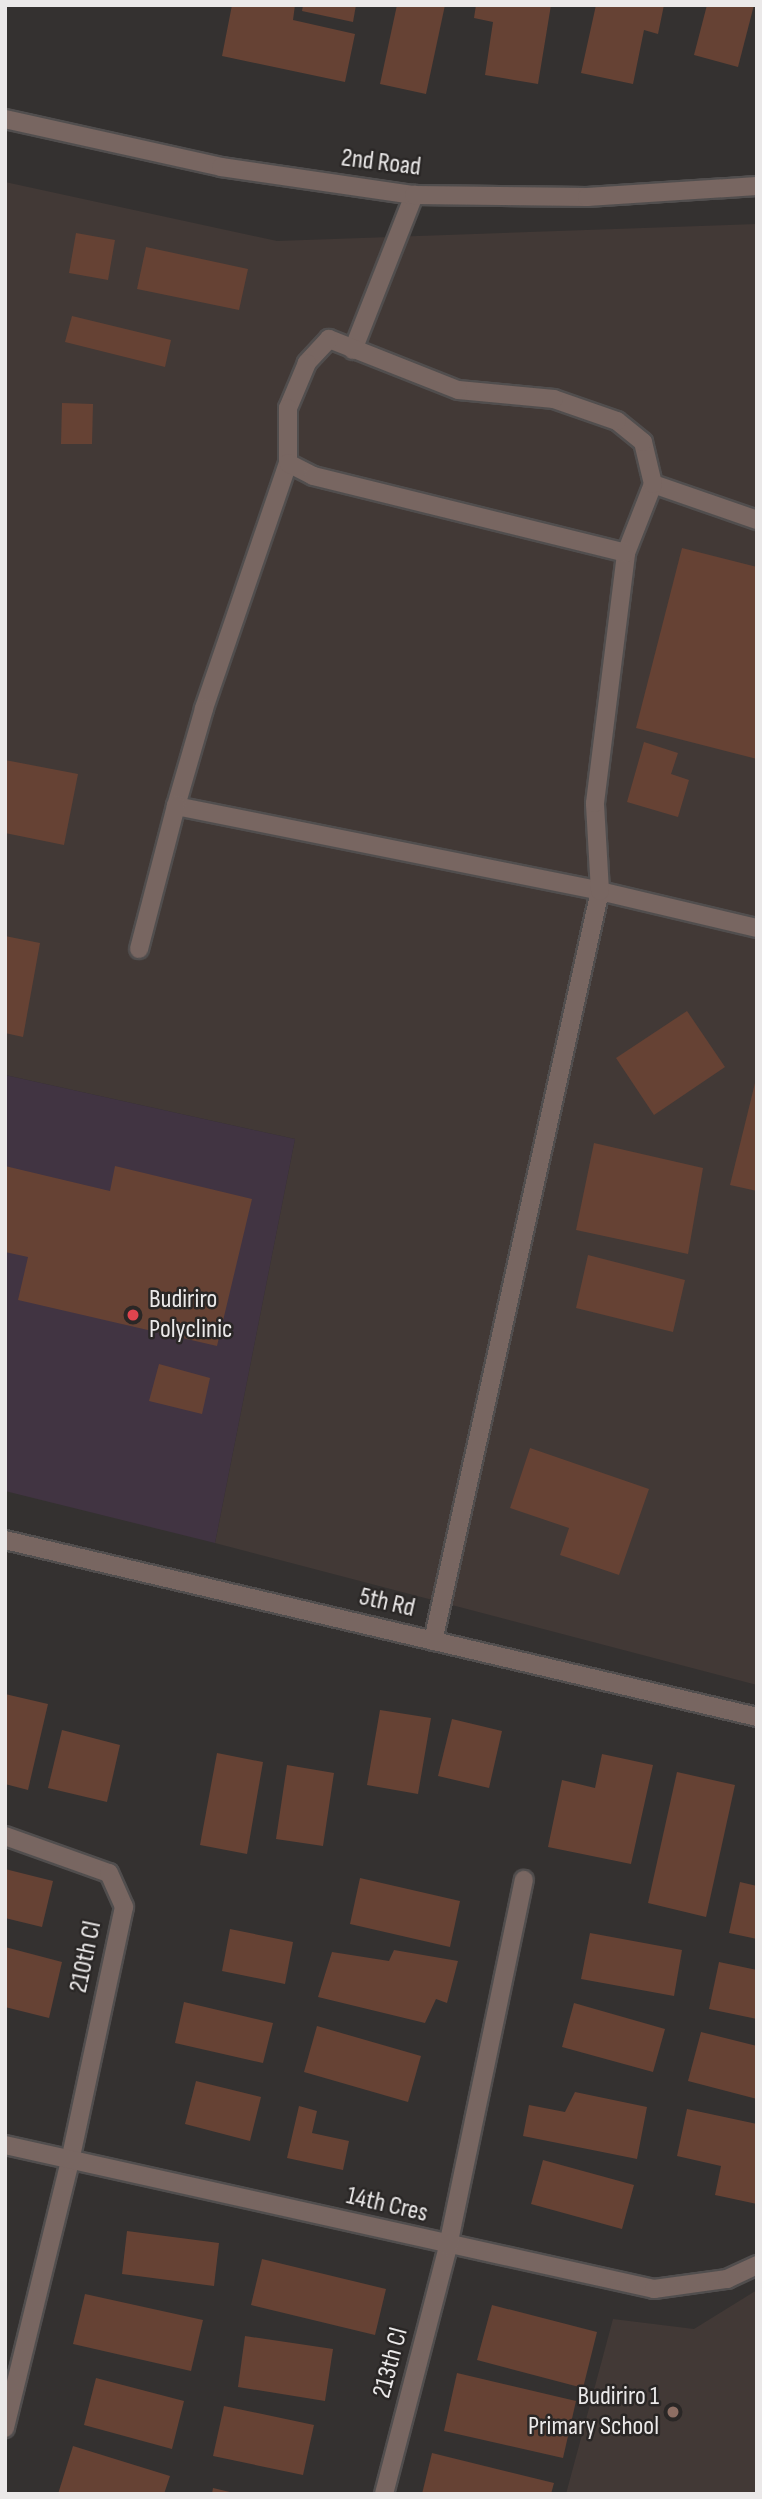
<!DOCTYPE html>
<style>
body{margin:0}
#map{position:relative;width:762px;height:2499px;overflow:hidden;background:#343130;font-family:"Sofia Sans Condensed",sans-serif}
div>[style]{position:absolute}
.built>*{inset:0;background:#423936}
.medical>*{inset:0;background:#413442}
.building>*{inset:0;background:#664234}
.roads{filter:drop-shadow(2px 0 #514e4e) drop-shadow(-2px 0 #514e4e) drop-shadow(0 2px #514e4e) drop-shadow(0 -2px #514e4e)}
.service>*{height:18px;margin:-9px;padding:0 9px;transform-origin:9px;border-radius:9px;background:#786661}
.minor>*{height:18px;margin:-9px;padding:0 9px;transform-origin:9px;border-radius:9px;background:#786661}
.tertiary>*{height:18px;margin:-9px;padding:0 9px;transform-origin:9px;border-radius:9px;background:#786661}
.dots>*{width:19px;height:19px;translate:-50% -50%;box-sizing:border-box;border:4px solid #2a2726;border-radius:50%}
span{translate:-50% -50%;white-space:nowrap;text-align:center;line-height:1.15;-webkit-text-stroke:5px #2a2726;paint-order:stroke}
.street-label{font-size:26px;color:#ebe9e9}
.poi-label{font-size:26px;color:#ebe9e9}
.left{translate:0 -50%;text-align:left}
.right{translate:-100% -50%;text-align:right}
.frame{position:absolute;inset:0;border:7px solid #ebe9e9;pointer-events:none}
</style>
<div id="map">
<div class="built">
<div style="clip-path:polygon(5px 182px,277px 241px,757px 224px,757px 1685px,215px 1543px,295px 1139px,5px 1075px)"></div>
<div style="clip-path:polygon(757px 2290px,757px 2494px,566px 2494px,613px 2319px,694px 2329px)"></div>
</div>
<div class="medical">
<div style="clip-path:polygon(5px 1075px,295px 1139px,215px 1543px,5px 1491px)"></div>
</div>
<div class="building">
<div style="clip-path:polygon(232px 5px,295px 5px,293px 20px,355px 34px,345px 82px,222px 56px)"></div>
<div style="clip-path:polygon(303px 5px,356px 5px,353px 22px,302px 11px)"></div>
<div style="clip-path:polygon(397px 5px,445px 5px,426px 94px,380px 84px)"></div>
<div style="clip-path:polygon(476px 5px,551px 5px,538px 84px,485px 75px,493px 22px,474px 18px)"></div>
<div style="clip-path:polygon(596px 5px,664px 5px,658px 34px,644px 30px,633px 84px,581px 73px)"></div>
<div style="clip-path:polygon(707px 5px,754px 5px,738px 67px,694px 55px)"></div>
<div style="clip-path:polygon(76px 233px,115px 240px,108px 280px,69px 273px)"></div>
<div style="clip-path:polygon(146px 247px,248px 269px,239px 310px,137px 289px)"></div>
<div style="clip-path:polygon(72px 316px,171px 340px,165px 367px,65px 342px)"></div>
<div style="clip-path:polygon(62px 403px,93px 404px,92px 444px,61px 444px)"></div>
<div style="clip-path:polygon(682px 548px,757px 567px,757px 759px,636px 728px)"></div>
<div style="clip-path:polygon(644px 742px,678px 753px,671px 774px,689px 780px,678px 817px,627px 802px)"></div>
<div style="clip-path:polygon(5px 760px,78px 774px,64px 845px,5px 833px)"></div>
<div style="clip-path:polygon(5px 936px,40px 943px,23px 1037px,5px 1033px)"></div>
<div style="clip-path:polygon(687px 1011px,725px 1067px,654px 1115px,616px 1058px)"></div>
<div style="clip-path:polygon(756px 1079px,757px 1079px,757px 1191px,730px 1185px)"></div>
<div style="clip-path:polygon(594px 1143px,703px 1168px,688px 1254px,576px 1230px)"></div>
<div style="clip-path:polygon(5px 1166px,110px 1191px,115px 1166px,252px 1199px,217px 1346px,18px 1300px,28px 1257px,5px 1252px)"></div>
<div style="clip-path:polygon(588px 1255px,685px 1280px,673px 1332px,576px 1308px)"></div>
<div style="clip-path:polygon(159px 1364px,210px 1378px,202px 1414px,149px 1401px)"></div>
<div style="clip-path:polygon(530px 1448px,649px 1489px,619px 1575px,560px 1555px,569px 1528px,510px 1508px)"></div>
<div style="clip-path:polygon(5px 1694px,48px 1704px,28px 1790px,5px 1784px)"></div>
<div style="clip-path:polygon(380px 1710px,431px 1718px,418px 1794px,367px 1785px)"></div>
<div style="clip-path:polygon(452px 1719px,502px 1731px,489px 1788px,438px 1776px)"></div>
<div style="clip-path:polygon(62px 1730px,120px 1745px,107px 1802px,48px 1788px)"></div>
<div style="clip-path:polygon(217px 1753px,263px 1762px,247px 1854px,200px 1845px)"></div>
<div style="clip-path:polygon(602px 1754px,653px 1765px,631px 1864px,548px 1847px,562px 1780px,595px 1788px)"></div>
<div style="clip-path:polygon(287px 1765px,334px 1773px,323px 1846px,276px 1839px)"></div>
<div style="clip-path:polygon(677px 1772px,735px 1785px,706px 1917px,648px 1903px)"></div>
<div style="clip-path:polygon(5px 1869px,53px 1881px,42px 1927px,5px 1918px)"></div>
<div style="clip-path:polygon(360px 1878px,460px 1901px,450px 1947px,350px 1924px)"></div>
<div style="clip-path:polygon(740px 1882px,757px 1886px,757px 1939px,729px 1933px)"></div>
<div style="clip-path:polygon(230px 1929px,293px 1942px,285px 1984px,222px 1971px)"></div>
<div style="clip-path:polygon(590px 1933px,682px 1950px,674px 1996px,581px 1979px)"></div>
<div style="clip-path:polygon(5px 1947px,62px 1962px,49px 2018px,5px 2007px)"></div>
<div style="clip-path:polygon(394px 1950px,458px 1961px,447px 2003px,436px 1999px,425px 2023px,318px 1997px,332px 1952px,389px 1961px)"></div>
<div style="clip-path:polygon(719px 1962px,757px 1970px,757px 2019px,709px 2009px)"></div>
<div style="clip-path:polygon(184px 2002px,273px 2023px,263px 2063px,175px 2043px)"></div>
<div style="clip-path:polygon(574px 2003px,665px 2029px,653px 2072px,562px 2047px)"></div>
<div style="clip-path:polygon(317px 2026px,421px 2056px,408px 2102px,304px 2072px)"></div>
<div style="clip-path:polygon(701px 2032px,757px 2046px,757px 2099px,688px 2081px)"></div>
<div style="clip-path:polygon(196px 2081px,261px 2097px,250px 2141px,185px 2124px)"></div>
<div style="clip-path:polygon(575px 2092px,647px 2107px,637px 2159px,523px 2136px,529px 2105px,565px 2112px)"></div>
<div style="clip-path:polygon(299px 2106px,317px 2111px,312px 2133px,349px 2141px,343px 2170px,287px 2158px)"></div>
<div style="clip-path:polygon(687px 2109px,757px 2124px,757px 2204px,715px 2195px,721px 2166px,677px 2156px)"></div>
<div style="clip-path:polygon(543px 2160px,634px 2185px,622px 2229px,531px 2204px)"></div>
<div style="clip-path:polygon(127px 2231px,219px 2243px,214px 2286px,122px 2274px)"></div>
<div style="clip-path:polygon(262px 2259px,386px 2289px,375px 2335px,251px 2305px)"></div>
<div style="clip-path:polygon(85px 2294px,203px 2320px,191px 2371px,73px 2344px)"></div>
<div style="clip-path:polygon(492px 2305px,597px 2332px,583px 2388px,477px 2360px)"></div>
<div style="clip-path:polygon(245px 2336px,333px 2349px,325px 2401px,238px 2387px)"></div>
<div style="clip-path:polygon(457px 2373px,576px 2401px,563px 2458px,444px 2431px)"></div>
<div style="clip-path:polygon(96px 2378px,184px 2401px,172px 2449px,84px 2425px)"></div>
<div style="clip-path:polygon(224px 2406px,314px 2425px,303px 2475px,213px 2456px)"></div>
<div style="clip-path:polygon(73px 2446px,170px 2476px,164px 2494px,58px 2494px)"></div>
<div style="clip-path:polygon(432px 2453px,554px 2483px,551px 2494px,422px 2494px)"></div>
<div style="clip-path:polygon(213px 2488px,234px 2493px,234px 2494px,212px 2494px)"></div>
</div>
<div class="roads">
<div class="service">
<div style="left:353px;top:350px;width:167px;rotate:-68.5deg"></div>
<div style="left:288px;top:463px;width:260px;rotate:108.9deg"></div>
<div style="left:204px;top:709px;width:101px;rotate:106.1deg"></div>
<div style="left:176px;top:806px;width:432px;rotate:11.3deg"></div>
<div style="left:600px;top:891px;width:161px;rotate:13.3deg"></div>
<div style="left:653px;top:484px;width:110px;rotate:19.1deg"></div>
<div style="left:139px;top:949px;width:148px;rotate:-75.5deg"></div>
<div style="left:433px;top:1641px;width:768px;rotate:-77.45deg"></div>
<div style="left:600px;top:891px;width:88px;rotate:-93.3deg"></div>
<div style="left:595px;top:803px;width:252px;rotate:-82.9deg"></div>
<div style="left:626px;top:553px;width:74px;rotate:-68.6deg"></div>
<div style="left:653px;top:484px;width:43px;rotate:-103.4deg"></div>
<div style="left:643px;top:442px;width:33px;rotate:-141deg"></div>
<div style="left:617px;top:421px;width:67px;rotate:-160.8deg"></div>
<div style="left:554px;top:399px;width:96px;rotate:-174.6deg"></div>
<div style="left:458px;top:390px;width:139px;rotate:-158.4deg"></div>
<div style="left:329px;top:339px;width:33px;rotate:133deg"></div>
<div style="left:307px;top:363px;width:49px;rotate:112.9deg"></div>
<div style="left:288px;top:408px;width:55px;rotate:90deg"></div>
<div style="left:288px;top:463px;width:28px;rotate:27deg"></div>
<div style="left:313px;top:476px;width:322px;rotate:13.8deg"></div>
</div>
<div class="minor">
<div style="left:5px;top:1540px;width:773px;rotate:13.24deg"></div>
<div style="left:5px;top:1836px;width:110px;rotate:19.6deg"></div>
<div style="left:109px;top:1873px;width:37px;rotate:66deg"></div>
<div style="left:124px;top:1907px;width:260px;rotate:102deg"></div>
<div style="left:70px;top:2161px;width:275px;rotate:103.7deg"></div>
<div style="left:5px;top:2145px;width:665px;rotate:12.51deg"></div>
<div style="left:654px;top:2289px;width:74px;rotate:-7.8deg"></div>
<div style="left:727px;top:2279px;width:33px;rotate:-25deg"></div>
<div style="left:384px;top:2494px;width:256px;rotate:-75.5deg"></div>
<div style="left:448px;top:2246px;width:374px;rotate:-78.3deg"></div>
</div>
<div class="tertiary">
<div style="left:5px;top:119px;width:221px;rotate:12.5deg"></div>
<div style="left:221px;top:167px;width:195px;rotate:8.3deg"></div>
<div style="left:414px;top:195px;width:173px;rotate:0.7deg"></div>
<div style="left:587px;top:197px;width:170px;rotate:-3.7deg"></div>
</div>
</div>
<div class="dots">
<div style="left:133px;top:1315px;background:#e0444e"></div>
<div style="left:673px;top:2412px;background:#8d6e63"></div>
</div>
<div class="street-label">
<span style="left:381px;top:163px;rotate:7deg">2nd Road</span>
<span style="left:387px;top:1603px;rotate:13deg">5th Rd</span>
<span style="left:86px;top:1957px;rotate:-78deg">210th Cl</span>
<span style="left:387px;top:2205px;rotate:13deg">14th Cres</span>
<span style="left:391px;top:2363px;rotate:-75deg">213th Cl</span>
</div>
<div class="poi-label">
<span class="left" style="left:149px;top:1315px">Budiriro<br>Polyclinic</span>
<span class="right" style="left:659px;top:2412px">Budiriro 1<br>Primary School</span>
</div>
<div class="frame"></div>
</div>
